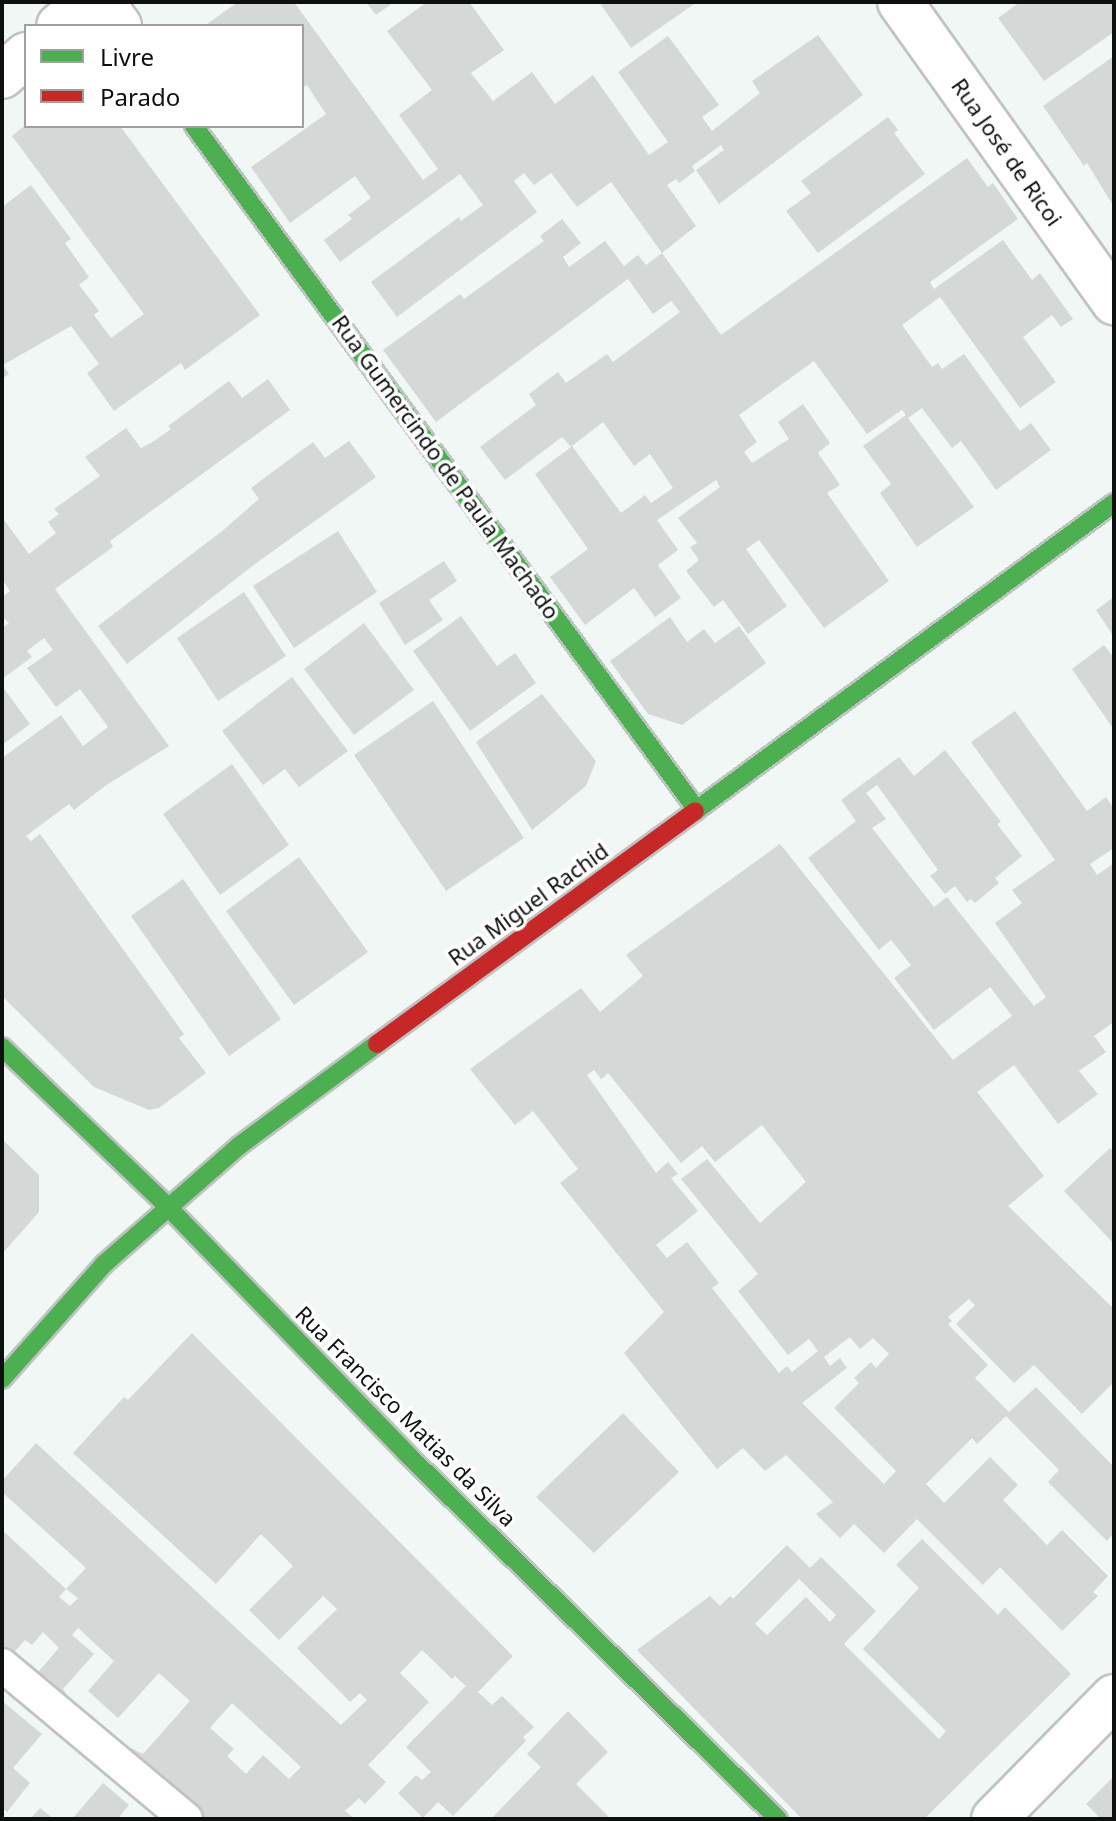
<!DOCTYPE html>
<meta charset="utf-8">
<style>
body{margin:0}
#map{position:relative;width:1116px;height:1821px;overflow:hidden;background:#f1f7f4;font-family:"Noto Sans",sans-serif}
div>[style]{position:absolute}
.building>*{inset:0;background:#d4d9d7}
.roads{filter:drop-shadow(2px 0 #bfc3c1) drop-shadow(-2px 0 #bfc3c1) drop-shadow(0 2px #bfc3c1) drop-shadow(0 -2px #bfc3c1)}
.lane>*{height:32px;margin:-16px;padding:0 16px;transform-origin:16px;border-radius:16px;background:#fdfefd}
.street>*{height:44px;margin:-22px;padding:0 22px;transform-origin:22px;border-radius:22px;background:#fdfefd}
.fast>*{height:18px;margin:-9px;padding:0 9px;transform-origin:9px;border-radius:9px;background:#4caf50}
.jam>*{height:18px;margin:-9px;padding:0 9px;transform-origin:9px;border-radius:9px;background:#c62828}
span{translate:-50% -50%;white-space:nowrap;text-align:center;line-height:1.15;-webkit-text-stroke:7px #fff;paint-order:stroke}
.street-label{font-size:22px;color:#0c100f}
.frame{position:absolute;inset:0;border:4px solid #0c100f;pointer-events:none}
.legend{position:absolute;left:24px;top:24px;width:280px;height:104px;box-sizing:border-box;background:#fff;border:2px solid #9e9f9f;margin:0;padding:10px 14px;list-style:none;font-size:24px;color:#0c100f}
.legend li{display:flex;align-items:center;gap:16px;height:40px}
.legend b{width:40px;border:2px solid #9e9f9f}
</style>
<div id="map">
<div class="building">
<div style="clip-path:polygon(238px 2px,294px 2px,423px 180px,438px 169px,399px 115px,432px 90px,387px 31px,427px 2px,469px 2px,504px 50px,471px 73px,493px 101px,532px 72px,555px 104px,593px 75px,649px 155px,668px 142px,618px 72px,668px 36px,719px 105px,702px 117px,712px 131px,760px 93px,752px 81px,818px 35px,863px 95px,719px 204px,696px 170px,724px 150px,721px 145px,692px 166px,695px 171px,679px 183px,676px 179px,667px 185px,696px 226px,662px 253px,611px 182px,577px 207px,551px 173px,534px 185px,524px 173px,514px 181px,537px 212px,397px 317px,371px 282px,459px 217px,461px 221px,483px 205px,460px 174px,340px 262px,324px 240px,352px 219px,348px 215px,371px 198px,355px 176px,290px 223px,251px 167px,326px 114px,307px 85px,302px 88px,302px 26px,204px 26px)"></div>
<div style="clip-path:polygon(366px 2px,394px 2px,376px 15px)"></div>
<div style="clip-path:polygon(599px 2px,697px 2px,631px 48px)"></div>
<div style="clip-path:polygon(1020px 2px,1114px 2px,1114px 32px,1044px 81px,998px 18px)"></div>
<div style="clip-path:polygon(1114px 56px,1114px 207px,1087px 163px,1084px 166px,1043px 106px)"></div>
<div style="clip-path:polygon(888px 117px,898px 130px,894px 133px,925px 174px,818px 253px,786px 211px,811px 193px,801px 181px)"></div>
<div style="clip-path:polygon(24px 126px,120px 126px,260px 315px,185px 370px,181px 363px,114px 411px,87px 373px,99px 364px,71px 326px,3px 365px,9px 374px,2px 379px,2px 207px,31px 185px,71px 239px,65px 243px,89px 277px,79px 285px,99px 311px,94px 315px,111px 338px,144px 314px,12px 136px)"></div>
<div style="clip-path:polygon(evenodd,967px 158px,988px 187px,993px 183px,1018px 219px,930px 282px,934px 289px,1003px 240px,1032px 280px,1040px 273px,1073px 319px,1061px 327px,1052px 315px,1023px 337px,1056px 382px,1020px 408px,940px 297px,902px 325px,932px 367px,938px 363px,942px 369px,964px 354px,1020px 431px,1031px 423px,1051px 450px,996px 490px,961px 441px,952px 448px,922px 408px,908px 418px,974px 507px,917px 547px,880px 493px,891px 484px,863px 446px,906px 415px,902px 410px,867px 434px,814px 361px,739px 415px,757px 442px,744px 452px,752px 463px,789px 439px,778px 422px,803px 404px,830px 443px,818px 453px,840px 485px,827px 493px,889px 581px,824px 628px,759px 540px,746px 549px,787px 606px,748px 634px,723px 600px,714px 607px,686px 571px,699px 560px,690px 547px,697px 543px,678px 518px,720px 487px,716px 480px,657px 520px,678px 550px,658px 565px,681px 598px,655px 617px,634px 588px,585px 625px,550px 577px,588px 549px,535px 474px,571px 447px,562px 437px,505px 480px,480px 447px,536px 405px,529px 394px,558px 372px,566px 383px,607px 354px,613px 362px,680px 312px,671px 301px,653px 314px,628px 279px,436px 422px,383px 350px,460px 294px,464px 299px,544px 241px,540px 236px,562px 219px,581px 243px,563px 257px,569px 267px,605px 241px,624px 266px,638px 255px,646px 265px,662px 253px,721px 335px,967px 158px,603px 422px,634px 466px,650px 454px,673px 488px,651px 503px,645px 495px,621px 513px,572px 446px,603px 422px)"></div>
<div style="clip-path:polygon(268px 379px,290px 410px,110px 541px,113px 547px,55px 589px,169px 746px,105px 786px,74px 810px,69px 804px,26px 836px,31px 841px,40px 834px,184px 1034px,179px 1038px,206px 1073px,159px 1108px,149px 1110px,94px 1087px,2px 996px,2px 758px,61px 715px,83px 746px,108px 727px,80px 689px,56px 707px,27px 668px,53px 650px,44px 638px,27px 651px,32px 657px,2px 679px,2px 628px,9px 623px,2px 617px,2px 597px,10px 591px,2px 579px,2px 517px,29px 554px,56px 533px,48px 522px,59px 514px,54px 509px,100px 476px,85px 457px,126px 428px,141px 448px,154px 441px,171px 429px,168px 426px,229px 381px,242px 398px)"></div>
<div style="clip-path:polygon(349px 441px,376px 477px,251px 567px,127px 664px,98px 626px,222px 531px,259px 499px,251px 488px,313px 442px,325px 458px)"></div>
<div style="clip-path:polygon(338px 531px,377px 592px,294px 648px,253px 586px)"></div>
<div style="clip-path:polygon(444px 561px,457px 581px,429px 600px,443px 620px,405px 645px,379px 603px)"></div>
<div style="clip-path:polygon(244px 592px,286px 656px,218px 701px,177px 638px)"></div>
<div style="clip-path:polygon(1114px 597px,1114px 637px,1096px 610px)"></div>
<div style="clip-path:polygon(461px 616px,497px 666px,515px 653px,536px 683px,470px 731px,413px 651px)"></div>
<div style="clip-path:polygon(670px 617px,687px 642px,704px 629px,715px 643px,739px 626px,766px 663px,682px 725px,648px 714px,610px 661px)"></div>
<div style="clip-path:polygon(364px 623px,414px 690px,354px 735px,304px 669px)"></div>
<div style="clip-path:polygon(1104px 645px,1114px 658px,1114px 730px,1072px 669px)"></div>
<div style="clip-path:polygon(292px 677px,348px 751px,299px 787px,285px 769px,263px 785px,222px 731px)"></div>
<div style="clip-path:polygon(2px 686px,30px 724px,2px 745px)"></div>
<div style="clip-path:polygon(542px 694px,596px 761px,586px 786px,532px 830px,476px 742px)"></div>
<div style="clip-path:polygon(433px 701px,524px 838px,446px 891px,354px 755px)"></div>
<div style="clip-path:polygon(evenodd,1015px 711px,1087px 811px,1106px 797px,1114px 809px,1114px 848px,1090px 864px,1097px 875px,1114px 863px,1114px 1022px,1094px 1036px,1106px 1052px,1079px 1071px,1098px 1094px,1058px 1124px,1014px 1065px,977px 1092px,1044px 1176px,1008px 1206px,1114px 1309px,1114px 1382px,1082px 1414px,1034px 1365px,1014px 1383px,956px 1324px,975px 1305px,969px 1299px,948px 1317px,952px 1321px,948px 1324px,988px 1365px,975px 1378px,1009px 1412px,1036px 1387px,1114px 1467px,1114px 1533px,1107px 1541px,1048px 1482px,1059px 1470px,1006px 1416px,977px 1444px,972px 1438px,926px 1484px,944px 1503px,990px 1457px,1018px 1485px,1003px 1500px,1047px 1545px,1062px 1530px,1108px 1576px,1093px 1592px,1098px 1596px,1062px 1631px,1000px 1567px,983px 1585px,917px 1519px,884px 1553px,854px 1524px,840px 1538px,816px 1514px,833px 1502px,786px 1455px,765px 1471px,743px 1448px,717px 1469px,624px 1353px,664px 1312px,560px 1183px,578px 1169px,533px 1111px,515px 1125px,470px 1069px,581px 988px,600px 1012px,643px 976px,626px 955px,780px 844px,953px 1060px,1012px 1016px,990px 987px,934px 1030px,894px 978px,911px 965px,891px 940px,879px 950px,808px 858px,856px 821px,841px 800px,899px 757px,914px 776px,945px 750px,1001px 822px,997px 824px,1022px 856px,995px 878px,999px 883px,975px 903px,971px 899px,967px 902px,955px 886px,945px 894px,930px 876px,938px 870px,877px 785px,866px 793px,886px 819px,872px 828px,934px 907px,947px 897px,1034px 1006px,1046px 997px,995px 923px,1022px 903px,1012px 890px,1055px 860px,971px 742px,1015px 711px,594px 1070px,601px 1079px,608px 1073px,681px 1163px,702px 1146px,715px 1162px,762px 1125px,806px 1182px,760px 1223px,707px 1159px,681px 1179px,758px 1274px,738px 1291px,788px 1355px,809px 1339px,818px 1351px,792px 1372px,787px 1366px,779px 1373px,712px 1288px,719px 1283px,687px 1242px,667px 1258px,656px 1245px,698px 1211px,671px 1178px,678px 1174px,668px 1162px,656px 1173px,587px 1075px,594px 1070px,1015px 711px,850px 1337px,860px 1349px,873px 1338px,889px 1354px,876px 1368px,871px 1362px,854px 1378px,859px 1383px,834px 1408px,896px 1471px,884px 1484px,802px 1403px,847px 1368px,840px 1358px,830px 1366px,824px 1357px,850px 1337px)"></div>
<div style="clip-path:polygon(232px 764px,289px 845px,220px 895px,163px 814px)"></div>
<div style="clip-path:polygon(299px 857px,368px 952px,294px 1005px,226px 911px)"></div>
<div style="clip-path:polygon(183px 879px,281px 1019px,229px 1056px,131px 916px)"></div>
<div style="clip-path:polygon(2px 1139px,39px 1175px,39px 1212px,2px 1254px)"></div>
<div style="clip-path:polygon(1110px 1148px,1114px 1153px,1114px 1244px,1064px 1191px)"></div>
<div style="clip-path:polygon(evenodd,192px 1333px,513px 1656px,478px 1692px,492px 1705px,502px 1696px,534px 1727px,523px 1737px,526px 1741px,453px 1816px,438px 1802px,423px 1818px,398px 1793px,416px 1775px,422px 1780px,431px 1772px,406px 1747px,466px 1686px,455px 1676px,452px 1679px,422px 1650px,400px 1673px,429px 1702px,368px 1765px,386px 1782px,365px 1804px,359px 1798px,345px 1811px,355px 1819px,204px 1819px,124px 1756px,131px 1748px,143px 1754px,190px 1701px,159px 1673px,118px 1718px,88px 1691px,114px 1661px,78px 1628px,72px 1635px,94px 1654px,63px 1689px,74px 1705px,32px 1679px,59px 1648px,43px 1632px,32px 1645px,25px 1640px,7px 1660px,2px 1655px,2px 1530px,66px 1589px,86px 1568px,2px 1492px,2px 1481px,36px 1443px,341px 1725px,367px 1700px,360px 1693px,350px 1702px,297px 1648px,337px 1609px,323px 1596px,279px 1640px,249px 1610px,293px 1566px,261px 1534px,216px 1584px,73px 1453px,124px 1397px,128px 1400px,192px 1333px,66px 1589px,78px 1598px,70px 1606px,59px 1597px,66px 1589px,192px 1333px,232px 1703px,301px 1767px,289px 1779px,263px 1755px,246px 1774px,227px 1756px,234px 1749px,210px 1728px,232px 1703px)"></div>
<div style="clip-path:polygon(623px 1413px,679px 1472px,594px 1553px,536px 1497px)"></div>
<div style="clip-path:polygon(evenodd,922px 1539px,998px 1615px,1005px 1607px,1071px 1674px,924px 1819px,802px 1819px,637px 1650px,710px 1596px,720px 1606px,730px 1596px,733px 1599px,787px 1545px,810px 1568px,821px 1557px,876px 1611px,844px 1644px,939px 1739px,946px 1731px,863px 1649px,919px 1588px,896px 1565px,922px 1539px,799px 1579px,836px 1615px,830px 1622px,806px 1597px,767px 1635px,755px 1624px,799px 1579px)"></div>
<div style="clip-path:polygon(2px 1701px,42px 1734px,13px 1768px,30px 1783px,7px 1812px,2px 1808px)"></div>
<div style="clip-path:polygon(568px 1711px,608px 1752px,576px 1784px,611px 1819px,491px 1819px,541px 1767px,527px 1754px)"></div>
<div style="clip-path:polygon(1114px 1776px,1114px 1819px,1101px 1819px,1086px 1804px)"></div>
<div style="clip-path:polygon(103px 1783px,129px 1805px,120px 1816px,123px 1819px,72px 1819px)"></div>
<div style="clip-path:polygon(40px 1808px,54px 1819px,30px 1819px)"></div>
</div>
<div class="roads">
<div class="lane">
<div style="left:2px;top:1665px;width:240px;rotate:39.9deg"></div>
</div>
<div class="street">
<div style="left:101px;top:2px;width:30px;rotate:53deg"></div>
<div style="left:900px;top:2px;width:369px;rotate:54.5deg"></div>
<div style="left:59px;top:26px;width:37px;rotate:-41deg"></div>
<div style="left:2px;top:76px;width:32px;rotate:-41deg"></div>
<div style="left:994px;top:1819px;width:171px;rotate:-45.5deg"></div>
</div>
<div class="fast">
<div style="left:194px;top:126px;width:849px;rotate:53.67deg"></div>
<div style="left:695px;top:811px;width:520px;rotate:-36.32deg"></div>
<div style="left:2px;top:1047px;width:229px;rotate:43.9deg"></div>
<div style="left:167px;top:1206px;width:347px;rotate:45.9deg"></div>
<div style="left:408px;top:1455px;width:519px;rotate:44.53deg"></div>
<div style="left:2px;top:1379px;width:154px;rotate:-48.4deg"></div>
<div style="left:104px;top:1264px;width:179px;rotate:-41.2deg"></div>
<div style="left:239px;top:1146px;width:172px;rotate:-36.5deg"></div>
</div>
<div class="jam">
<div style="left:377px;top:1044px;width:394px;rotate:-36.2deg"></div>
</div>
</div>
<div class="street-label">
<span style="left:1007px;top:152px;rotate:55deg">Rua José de Ricoi</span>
<span style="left:446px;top:467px;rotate:54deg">Rua Gumercindo de Paula Machado</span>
<span style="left:528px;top:904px;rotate:-36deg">Rua Miguel Rachid</span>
<span style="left:406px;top:1416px;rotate:45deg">Rua Francisco Matias da Silva</span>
</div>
<div class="frame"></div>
<ul class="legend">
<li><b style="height:10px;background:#4caf50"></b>Livre</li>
<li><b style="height:10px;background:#c62828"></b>Parado</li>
</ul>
</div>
